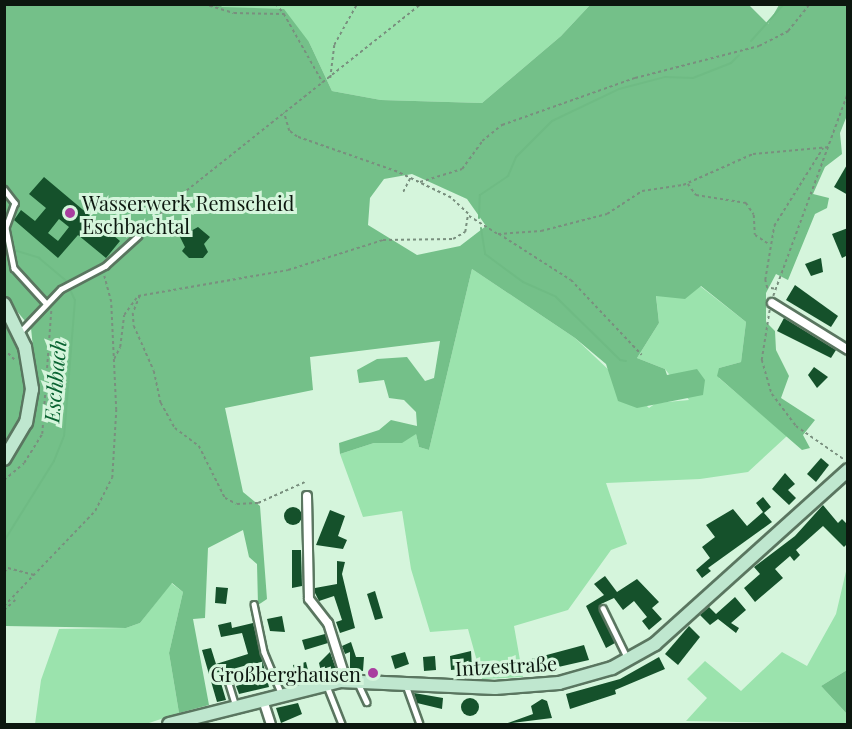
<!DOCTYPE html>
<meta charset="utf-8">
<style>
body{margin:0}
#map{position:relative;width:852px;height:729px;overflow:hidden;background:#d5f5dc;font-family:"Playfair Display",serif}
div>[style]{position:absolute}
.green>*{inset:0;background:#9be3ad}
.forest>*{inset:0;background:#74c089}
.stream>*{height:2px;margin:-1px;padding:0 1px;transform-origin:1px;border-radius:1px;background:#6fbb84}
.building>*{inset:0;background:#15512b}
.round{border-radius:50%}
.path>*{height:1.5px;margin-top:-0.75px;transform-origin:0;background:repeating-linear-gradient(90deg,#798f7e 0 3px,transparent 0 6px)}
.roads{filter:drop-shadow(2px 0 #5a7660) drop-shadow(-2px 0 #5a7660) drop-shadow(0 2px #5a7660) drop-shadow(0 -2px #5a7660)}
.lane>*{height:4.5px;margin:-2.25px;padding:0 2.25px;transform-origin:2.25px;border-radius:2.25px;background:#fff}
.street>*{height:8px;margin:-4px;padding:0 4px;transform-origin:4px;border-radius:4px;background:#fff}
.secondary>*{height:12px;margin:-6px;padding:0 6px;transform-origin:6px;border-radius:6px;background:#bfe7cf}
.dots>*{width:16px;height:16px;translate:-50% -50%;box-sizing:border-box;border:3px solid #d5f5dc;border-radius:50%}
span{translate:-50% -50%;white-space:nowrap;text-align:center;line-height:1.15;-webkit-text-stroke:6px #d5f5dc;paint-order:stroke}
.poi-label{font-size:20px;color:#0c170f}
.left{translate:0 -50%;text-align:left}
.right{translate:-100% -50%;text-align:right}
.street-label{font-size:20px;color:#0c170f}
.water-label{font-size:21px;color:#096331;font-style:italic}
.frame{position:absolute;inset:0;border:6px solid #0c170f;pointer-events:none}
</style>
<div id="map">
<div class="green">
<div style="clip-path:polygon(224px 4px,572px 5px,590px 5px,561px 36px,482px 103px,381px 100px,332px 91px,309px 42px,220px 7px)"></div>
<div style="clip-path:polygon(472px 269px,575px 338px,649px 408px,656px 403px,689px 400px,665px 369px,637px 358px,659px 323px,656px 295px,700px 286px,746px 322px,741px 362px,719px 368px,719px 378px,787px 436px,748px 472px,700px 479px,606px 483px,627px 544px,611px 550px,568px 610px,514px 626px,523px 677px,482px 679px,468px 629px,430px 632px,411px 569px,402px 511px,363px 517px,340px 454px,374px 443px,401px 443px,410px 434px,416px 434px,419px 447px,429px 450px)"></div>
<div style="clip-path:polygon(847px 567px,847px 670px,821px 686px,847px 714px,847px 724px,686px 721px,707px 698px,687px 679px,705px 661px,741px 691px,782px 652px,807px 666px,836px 614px)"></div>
<div style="clip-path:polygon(171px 583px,183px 592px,169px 653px,179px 713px,146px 724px,35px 724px,41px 680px,59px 629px,126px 628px,140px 623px)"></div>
</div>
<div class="forest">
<div style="clip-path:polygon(evenodd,224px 4px,221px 7px,284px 9px,309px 42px,332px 91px,381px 100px,482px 103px,561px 36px,590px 5px,749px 5px,768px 24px,779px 5px,847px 5px,848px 113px,840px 133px,842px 154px,825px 167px,813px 194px,829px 198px,827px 208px,815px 214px,788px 280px,776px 274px,766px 293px,766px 322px,775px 331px,776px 350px,789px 376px,781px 398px,815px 420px,803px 435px,810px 448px,802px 450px,717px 376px,719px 368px,741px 362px,746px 322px,701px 286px,685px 299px,656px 296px,659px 323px,637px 358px,665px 369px,667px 375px,697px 369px,705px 380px,703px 395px,637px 408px,618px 401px,606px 364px,575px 338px,472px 269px,429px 450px,419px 447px,416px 434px,402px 443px,374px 443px,340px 454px,339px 443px,379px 430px,391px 420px,417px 426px,416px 412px,404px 400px,389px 398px,384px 380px,359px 383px,357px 370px,377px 359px,407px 357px,425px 381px,434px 378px,440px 341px,310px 357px,313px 390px,225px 408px,243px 492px,260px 506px,267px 599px,258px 605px,257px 564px,249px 557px,243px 530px,208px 548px,205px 618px,193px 619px,209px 705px,179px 713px,169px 653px,183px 592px,172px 583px,140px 623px,126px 628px,5px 626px,5px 465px,27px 433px,38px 396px,31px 328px,5px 297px,5px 5px,224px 4px,412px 174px,467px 199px,486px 226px,460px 246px,417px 255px,368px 225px,370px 198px,384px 179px,412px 174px)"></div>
<div style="clip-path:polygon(5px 312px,22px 355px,27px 387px,20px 424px,5px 453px)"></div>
<div style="clip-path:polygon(847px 670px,847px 714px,821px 686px)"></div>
</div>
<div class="stream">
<div style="left:222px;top:4px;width:43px"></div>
<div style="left:751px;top:41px;width:50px;rotate:-48.3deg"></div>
<div style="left:479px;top:218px;width:23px;rotate:-88deg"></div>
<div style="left:480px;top:195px;width:34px;rotate:-34deg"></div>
<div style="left:508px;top:176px;width:21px;rotate:-67deg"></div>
<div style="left:516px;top:157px;width:51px;rotate:-45deg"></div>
<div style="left:552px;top:121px;width:74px;rotate:-25.5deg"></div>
<div style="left:619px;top:89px;width:48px;rotate:-14.6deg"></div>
<div style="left:665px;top:77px;width:28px;rotate:2deg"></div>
<div style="left:693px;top:78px;width:41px;rotate:-21.5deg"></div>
<div style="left:731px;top:63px;width:11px;rotate:-45deg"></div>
<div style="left:481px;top:228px;width:26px;rotate:81deg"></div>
<div style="left:485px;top:254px;width:47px;rotate:36.4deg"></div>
<div style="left:523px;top:282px;width:36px;rotate:24deg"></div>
<div style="left:556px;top:297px;width:90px;rotate:44.5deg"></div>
<div style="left:620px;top:360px;width:6px;rotate:9deg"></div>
<div style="left:4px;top:247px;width:37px;rotate:17deg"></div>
<div style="left:39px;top:258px;width:35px;rotate:40deg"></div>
<div style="left:66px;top:281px;width:21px;rotate:65deg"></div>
<div style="left:75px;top:300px;width:136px;rotate:94.6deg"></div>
<div style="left:64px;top:436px;width:27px;rotate:112deg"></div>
<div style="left:54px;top:461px;width:94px;rotate:122deg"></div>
</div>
<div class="building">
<div style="clip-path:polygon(848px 163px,848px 195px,834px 187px)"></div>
<div style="clip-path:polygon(evenodd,44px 177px,120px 241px,106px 258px,78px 235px,58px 258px,14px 220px,21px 210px,35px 221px,46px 208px,29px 194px,44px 177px,59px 219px,69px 227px,58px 241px,48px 233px,59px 219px)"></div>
<div style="clip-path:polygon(198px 227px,210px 237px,204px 244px,208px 252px,203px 258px,189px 258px,182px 251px,185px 247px,180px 237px)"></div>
<div style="clip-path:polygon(848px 228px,848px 255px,842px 258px,832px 234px)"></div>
<div style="clip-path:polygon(821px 258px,823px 272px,811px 276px,805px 264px)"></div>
<div style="clip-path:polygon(795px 285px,838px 316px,831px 327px,786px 300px)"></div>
<div style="clip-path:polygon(784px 318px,836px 350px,831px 358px,777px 331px)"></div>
<div style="clip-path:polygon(814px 367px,828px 377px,817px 388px,808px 375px)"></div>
<div style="clip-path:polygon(821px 458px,829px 465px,816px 482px,807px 474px)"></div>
<div style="clip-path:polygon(785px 473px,795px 484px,788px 490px,796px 498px,789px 505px,772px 489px)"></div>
<div style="clip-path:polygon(763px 497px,771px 507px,764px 513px,772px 522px,708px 568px,711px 571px,702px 578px,696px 570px,710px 558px,702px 547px,715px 537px,706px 525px,733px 509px,747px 526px,763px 512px,756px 503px)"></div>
<div style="clip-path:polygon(823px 505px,838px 523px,842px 519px,848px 525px,848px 543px,844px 547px,823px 526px,796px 550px,800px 555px,794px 561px,790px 556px,775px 569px,783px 578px,755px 602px,744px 588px,760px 574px,754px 567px,795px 536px)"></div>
<div class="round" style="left:284px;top:507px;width:18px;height:18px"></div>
<div style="clip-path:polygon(330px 510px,345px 516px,338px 536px,347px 540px,343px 549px,316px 545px)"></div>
<div style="clip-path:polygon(292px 550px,301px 550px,302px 586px,292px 588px)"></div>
<div style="clip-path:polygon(337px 561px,345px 562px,342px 574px,355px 628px,340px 633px,336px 622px,342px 620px,334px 596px,319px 601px,315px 593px,315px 588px,337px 584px)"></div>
<div style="clip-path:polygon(605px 576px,617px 592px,637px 579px,659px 602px,652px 608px,662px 619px,649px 630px,642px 621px,647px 617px,634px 601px,623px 610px,614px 598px,601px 604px,615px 643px,606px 648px,586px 606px,604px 595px,594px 584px)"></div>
<div style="clip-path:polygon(216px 587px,228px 588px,226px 604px,215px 603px)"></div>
<div style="clip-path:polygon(375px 591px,383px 618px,375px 620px,367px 594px)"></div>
<div style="clip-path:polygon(735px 597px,746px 610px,731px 623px,739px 628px,736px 633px,718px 619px,710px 625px,700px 615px,709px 607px,716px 614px)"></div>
<div style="clip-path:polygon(282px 616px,285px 632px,270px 631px,267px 619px)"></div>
<div style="clip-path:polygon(231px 622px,232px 628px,253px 623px,269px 687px,239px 694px,236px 686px,258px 680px,251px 664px,218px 673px,226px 700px,217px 702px,202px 650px,211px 648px,216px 664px,248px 654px,242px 633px,221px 637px,218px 625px)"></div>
<div style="clip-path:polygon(689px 626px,700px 637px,678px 665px,665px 654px)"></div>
<div style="clip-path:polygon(325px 634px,328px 643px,305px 650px,302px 640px)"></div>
<div style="clip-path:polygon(351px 642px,356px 657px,364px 657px,363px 671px,350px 670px,350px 652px,345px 654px,342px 646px)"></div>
<div style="clip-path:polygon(584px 645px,589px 660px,532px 673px,528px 660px)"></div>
<div style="clip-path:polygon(471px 651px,472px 668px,451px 670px,450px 656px)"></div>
<div style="clip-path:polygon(330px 652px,337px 672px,322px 676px,319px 663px)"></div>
<div style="clip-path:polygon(405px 652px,409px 664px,395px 669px,391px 656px)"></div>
<div style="clip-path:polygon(435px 656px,436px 670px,424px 671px,423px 657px)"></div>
<div style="clip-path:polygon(659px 657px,665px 669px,615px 690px,616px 694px,570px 709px,566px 694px,620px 679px)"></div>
<div style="clip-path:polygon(306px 662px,309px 674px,296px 677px,293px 665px)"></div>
<div style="clip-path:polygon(414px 693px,443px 698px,442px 709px,417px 703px)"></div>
<div class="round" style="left:461px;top:698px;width:18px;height:18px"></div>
<div style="clip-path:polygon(542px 699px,547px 701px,552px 718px,505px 724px,533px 714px,531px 706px)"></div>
<div style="clip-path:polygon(298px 703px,302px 714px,281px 723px,276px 708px)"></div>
</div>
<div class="path">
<div style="left:204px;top:4px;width:31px;rotate:17deg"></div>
<div style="left:234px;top:13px;width:50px;rotate:1.1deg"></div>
<div style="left:284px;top:14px;width:79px;rotate:60.5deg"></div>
<div style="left:276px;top:4px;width:13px;rotate:51deg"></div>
<div style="left:330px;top:78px;width:33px;rotate:-83deg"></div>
<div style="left:334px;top:45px;width:47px;rotate:-60.7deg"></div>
<div style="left:420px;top:182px;width:44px;rotate:-17.2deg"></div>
<div style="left:462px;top:169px;width:34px;rotate:-54deg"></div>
<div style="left:482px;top:141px;width:26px;rotate:-39deg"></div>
<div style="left:502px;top:125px;width:141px;rotate:-19.5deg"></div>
<div style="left:635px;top:78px;width:128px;rotate:-14.5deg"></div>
<div style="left:759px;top:46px;width:33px;rotate:-27deg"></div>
<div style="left:788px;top:31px;width:35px;rotate:-51deg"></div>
<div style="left:688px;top:184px;width:14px;rotate:54deg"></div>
<div style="left:696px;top:195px;width:51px;rotate:9.1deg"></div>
<div style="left:746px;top:203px;width:14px;rotate:56deg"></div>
<div style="left:754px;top:215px;width:20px;rotate:87deg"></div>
<div style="left:755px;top:235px;width:17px;rotate:33deg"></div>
<div style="left:403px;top:192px;width:16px;rotate:-63deg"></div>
<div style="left:469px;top:216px;width:34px;rotate:32deg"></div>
<div style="left:498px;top:234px;width:43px;rotate:-4deg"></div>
<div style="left:541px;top:231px;width:68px;rotate:-14.4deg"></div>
<div style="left:607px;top:214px;width:42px;rotate:-33.3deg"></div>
<div style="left:642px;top:191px;width:41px;rotate:-8.3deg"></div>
<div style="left:683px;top:185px;width:77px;rotate:-23.9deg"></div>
<div style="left:753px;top:154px;width:77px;rotate:-5.2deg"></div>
<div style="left:143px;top:231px;width:47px;rotate:-44.1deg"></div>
<div style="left:177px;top:198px;width:312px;rotate:-38.5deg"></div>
<div style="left:499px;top:234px;width:85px;rotate:32.6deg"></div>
<div style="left:571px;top:280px;width:103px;rotate:46.6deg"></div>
<div style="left:774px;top:289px;width:7px;rotate:-172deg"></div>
<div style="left:767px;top:288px;width:8px;rotate:-104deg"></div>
<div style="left:765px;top:280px;width:55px;rotate:-80.5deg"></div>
<div style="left:774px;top:226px;width:92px;rotate:-57.9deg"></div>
<div style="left:140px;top:296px;width:18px;rotate:112deg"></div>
<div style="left:133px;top:313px;width:13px;rotate:86deg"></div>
<div style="left:134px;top:326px;width:49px;rotate:66deg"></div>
<div style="left:154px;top:371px;width:33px;rotate:78deg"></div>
<div style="left:161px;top:403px;width:29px;rotate:61deg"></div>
<div style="left:175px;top:428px;width:30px;rotate:37deg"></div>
<div style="left:199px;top:446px;width:58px;rotate:63.4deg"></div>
<div style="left:225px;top:498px;width:13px;rotate:27deg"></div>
<div style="left:237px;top:504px;width:21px;rotate:-3deg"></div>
<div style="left:258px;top:503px;width:51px;rotate:-24.1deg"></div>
<div style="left:773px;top:296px;width:217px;rotate:-69.8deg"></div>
<div style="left:770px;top:310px;width:51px;rotate:99.1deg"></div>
<div style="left:762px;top:360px;width:35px;rotate:74deg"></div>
<div style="left:772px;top:394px;width:40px;rotate:53deg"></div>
<div style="left:796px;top:426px;width:60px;rotate:34.8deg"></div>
<div style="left:4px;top:349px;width:17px;rotate:45deg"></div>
<div style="left:114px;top:359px;width:13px;rotate:-63deg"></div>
<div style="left:120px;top:347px;width:32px;rotate:-83deg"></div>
<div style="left:124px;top:315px;width:24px;rotate:-54deg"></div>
<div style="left:138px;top:296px;width:152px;rotate:-9.8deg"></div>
<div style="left:288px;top:270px;width:100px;rotate:-17.5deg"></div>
<div style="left:383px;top:240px;width:70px;rotate:-0.8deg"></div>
<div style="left:453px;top:239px;width:14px;rotate:-30deg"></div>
<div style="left:465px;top:232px;width:18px;rotate:-81deg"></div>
<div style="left:468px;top:214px;width:23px;rotate:-137deg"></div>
<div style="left:451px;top:198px;width:60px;rotate:-154.3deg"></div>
<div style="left:397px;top:172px;width:106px;rotate:-160.7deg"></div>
<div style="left:297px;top:137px;width:10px;rotate:-143deg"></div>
<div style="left:289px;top:131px;width:19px;rotate:-106deg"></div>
<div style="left:4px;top:480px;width:26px;rotate:-40deg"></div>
<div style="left:24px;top:463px;width:34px;rotate:-58deg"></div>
<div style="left:42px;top:434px;width:124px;rotate:-85.8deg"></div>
<div style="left:4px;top:572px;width:6px;rotate:-45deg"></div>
<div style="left:8px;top:568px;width:30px;rotate:15deg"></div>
<div style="left:4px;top:606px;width:132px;rotate:-46.2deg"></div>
<div style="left:95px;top:511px;width:37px;rotate:-63deg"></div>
<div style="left:112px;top:478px;width:68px;rotate:-86.6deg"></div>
<div style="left:116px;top:410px;width:108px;rotate:-92.7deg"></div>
<div style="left:111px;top:302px;width:28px;rotate:-105deg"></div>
<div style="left:4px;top:610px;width:15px;rotate:-42deg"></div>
</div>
<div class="roads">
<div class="lane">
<div style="left:4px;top:189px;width:18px;rotate:52deg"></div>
<div style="left:15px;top:203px;width:27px;rotate:110deg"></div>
<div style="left:6px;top:228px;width:41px;rotate:78.7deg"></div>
<div style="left:14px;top:268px;width:46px;rotate:47.6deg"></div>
<div style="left:20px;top:332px;width:59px;rotate:-46.4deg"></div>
<div style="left:61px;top:289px;width:50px;rotate:-27.6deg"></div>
<div style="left:105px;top:266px;width:45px;rotate:-42.3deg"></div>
<div style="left:254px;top:604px;width:49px;rotate:78.2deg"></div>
<div style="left:264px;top:652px;width:47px;rotate:67.3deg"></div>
<div style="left:603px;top:608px;width:57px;rotate:63.9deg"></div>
<div style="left:358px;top:683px;width:21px;rotate:65deg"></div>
<div style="left:406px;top:685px;width:41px;rotate:70.3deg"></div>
<div style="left:327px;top:686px;width:41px;rotate:68.5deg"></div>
<div style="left:235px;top:705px;width:28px;rotate:-107deg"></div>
<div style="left:227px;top:678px;width:23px;rotate:-15deg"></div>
</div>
<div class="street">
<div style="left:772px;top:303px;width:89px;rotate:31.7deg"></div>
<div style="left:307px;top:496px;width:103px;rotate:88.9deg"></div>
<div style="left:309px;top:599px;width:31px;rotate:52deg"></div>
<div style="left:328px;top:623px;width:60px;rotate:72.5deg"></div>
<div style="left:263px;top:700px;width:25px;rotate:72deg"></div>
</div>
<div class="secondary">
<div style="left:4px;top:304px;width:48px;rotate:64deg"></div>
<div style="left:25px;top:347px;width:43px;rotate:80.5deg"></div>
<div style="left:32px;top:389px;width:34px;rotate:100deg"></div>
<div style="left:26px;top:422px;width:43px;rotate:120.7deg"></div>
<div style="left:169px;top:724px;width:176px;rotate:-14.1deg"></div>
<div style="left:340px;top:681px;width:155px;rotate:2.6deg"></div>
<div style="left:495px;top:688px;width:64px;rotate:-4.5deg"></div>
<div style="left:559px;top:683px;width:55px;rotate:-15.8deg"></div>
<div style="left:612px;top:668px;width:49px;rotate:-29.2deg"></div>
<div style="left:655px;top:644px;width:260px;rotate:-42deg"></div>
</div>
</div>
<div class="dots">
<div style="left:70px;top:213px;background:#a93e9f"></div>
<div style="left:373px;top:673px;background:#a93e9f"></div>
</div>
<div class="poi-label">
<span class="left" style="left:82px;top:214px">Wasserwerk Remscheid<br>Eschbachtal</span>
<span class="right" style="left:361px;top:673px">Großberghausen</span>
</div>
<div class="street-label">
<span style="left:506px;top:665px;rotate:-3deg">Intzestraße</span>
</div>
<div class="water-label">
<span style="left:54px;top:381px;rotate:-85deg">Eschbach</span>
</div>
<div class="frame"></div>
</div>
